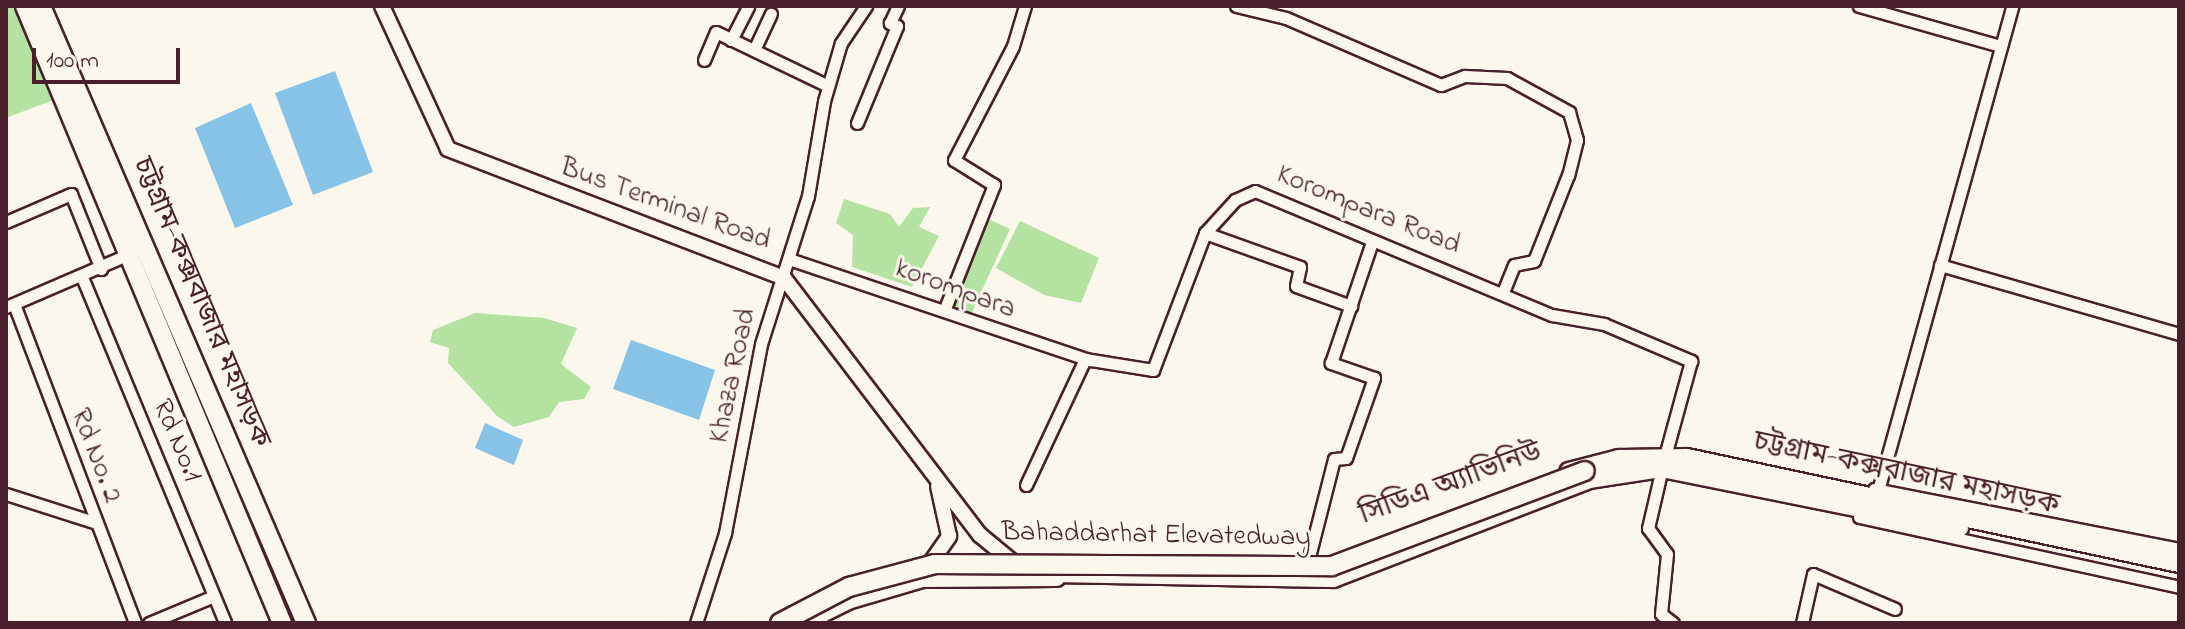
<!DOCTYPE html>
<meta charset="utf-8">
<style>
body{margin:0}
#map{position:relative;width:2185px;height:629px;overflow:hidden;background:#fbf7ec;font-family:"Indie Flower","Noto Sans Bengali",sans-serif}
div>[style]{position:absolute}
.green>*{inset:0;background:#b4e2a1}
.water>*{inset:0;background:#87c3e7}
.roads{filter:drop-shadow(2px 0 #4a1f2b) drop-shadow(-2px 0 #4a1f2b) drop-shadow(0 2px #4a1f2b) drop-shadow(0 -2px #4a1f2b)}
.minor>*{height:11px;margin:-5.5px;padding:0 5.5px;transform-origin:5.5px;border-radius:5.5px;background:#fbf7ec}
.secondary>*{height:14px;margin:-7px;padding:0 7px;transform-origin:7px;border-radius:7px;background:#fbf7ec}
.trunk>*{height:18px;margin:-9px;padding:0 9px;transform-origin:9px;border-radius:9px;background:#fbf7ec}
.bridges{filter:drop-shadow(2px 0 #4a1f2b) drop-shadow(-2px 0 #4a1f2b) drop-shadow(0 2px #4a1f2b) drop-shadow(0 -2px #4a1f2b)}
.trunk-bridge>*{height:18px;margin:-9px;padding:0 9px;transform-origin:9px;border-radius:9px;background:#fbf7ec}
span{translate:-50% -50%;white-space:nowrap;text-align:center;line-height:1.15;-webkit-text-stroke:6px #fbf7ec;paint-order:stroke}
.street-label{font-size:28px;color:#4a1f2b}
.frame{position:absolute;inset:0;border:8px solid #4a1f2b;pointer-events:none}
.scale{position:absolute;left:32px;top:48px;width:148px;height:36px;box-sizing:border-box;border:4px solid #4a1f2b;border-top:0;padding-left:10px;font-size:24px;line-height:28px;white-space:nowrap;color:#4a1f2b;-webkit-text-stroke:6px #fbf7ec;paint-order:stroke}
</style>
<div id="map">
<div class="green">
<div style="clip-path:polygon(6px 6px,14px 6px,56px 99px,6px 118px)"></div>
<div style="clip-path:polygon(844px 199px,890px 214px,899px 227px,913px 208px,930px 207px,919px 227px,939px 236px,912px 287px,852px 267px,853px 235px,836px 223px)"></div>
<div style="clip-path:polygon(988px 219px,1010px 229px,969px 319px,948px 310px)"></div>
<div style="clip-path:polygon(1020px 221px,1099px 258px,1081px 303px,1044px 295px,996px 268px)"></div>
<div style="clip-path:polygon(475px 313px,544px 318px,577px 328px,561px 364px,591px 387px,584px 399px,559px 402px,549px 417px,514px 427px,497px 416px,448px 363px,449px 348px,430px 342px,433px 330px)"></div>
</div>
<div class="water">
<div style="clip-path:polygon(335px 71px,373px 172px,313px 195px,275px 93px)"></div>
<div style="clip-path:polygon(251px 103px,293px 205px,235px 228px,195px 128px)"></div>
<div style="clip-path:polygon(631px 340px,715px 370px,699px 420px,613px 389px)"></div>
<div style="clip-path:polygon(485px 423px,523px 440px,514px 465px,475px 448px)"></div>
</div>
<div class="roads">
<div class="minor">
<div style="left:1236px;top:6px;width:51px;rotate:13.5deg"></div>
<div style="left:1286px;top:18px;width:169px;rotate:23.4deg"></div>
<div style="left:1441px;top:85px;width:26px;rotate:-21deg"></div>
<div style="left:1465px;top:76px;width:42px;rotate:2.7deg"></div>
<div style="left:1507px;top:78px;width:71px;rotate:28.7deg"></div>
<div style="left:1569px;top:112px;width:29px;rotate:74deg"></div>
<div style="left:1577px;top:140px;width:36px;rotate:104deg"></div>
<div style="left:1568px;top:175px;width:92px;rotate:111.6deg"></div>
<div style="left:1534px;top:261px;width:20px;rotate:169deg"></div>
<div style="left:1514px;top:265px;width:29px;rotate:112deg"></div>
<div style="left:1859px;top:6px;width:147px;rotate:15.8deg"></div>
<div style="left:731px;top:40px;width:38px;rotate:-63deg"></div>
<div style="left:754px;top:50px;width:40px;rotate:-65deg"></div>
<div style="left:704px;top:60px;width:30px;rotate:-67deg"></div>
<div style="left:716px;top:32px;width:124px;rotate:25.7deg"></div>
<div style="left:857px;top:123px;width:105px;rotate:-67.6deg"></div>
<div style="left:897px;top:26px;width:8px;rotate:-157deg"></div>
<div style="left:890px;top:23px;width:19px;rotate:-65deg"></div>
<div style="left:6px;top:222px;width:71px;rotate:-23.3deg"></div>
<div style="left:71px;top:194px;width:81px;rotate:68.2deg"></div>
<div style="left:1205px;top:233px;width:101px;rotate:19.7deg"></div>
<div style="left:1300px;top:267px;width:19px;rotate:102deg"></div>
<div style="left:1296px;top:286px;width:59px;rotate:20deg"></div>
<div style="left:792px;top:260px;width:314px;rotate:18.6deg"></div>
<div style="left:1940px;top:265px;width:249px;rotate:16.1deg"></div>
<div style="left:82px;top:277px;width:374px;rotate:67.5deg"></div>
<div style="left:14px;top:304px;width:341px;rotate:69.2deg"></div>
<div style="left:6px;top:307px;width:139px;rotate:-23.3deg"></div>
<div style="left:944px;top:311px;width:136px;rotate:-68.4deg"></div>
<div style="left:994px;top:185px;width:47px;rotate:-148deg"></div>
<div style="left:954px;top:160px;width:128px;rotate:-62.6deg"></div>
<div style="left:1013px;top:46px;width:42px;rotate:-73.3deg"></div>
<div style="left:1662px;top:468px;width:62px;rotate:103.1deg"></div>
<div style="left:1648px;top:528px;width:32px;rotate:54deg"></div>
<div style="left:1667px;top:554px;width:60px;rotate:95.7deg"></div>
<div style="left:1661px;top:614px;width:15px;rotate:37deg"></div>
<div style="left:1026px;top:485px;width:139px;rotate:-64.9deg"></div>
<div style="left:1085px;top:359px;width:69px;rotate:9.2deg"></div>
<div style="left:1153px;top:370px;width:147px;rotate:-69.2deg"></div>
<div style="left:1205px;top:233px;width:45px;rotate:-47.7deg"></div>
<div style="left:1235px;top:200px;width:22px;rotate:-24deg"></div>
<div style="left:1255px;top:191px;width:322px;rotate:22.7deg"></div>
<div style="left:1552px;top:315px;width:53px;rotate:9.8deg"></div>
<div style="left:1604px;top:324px;width:95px;rotate:23deg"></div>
<div style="left:1691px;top:361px;width:98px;rotate:105.3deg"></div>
<div style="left:1879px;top:487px;width:499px;rotate:-74.5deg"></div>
<div style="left:1874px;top:489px;width:311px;rotate:11.1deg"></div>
<div style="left:6px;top:494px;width:92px;rotate:17.7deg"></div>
<div style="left:1859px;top:517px;width:328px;rotate:12.3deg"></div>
<div style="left:1308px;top:561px;width:105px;rotate:-75.7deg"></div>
<div style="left:1334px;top:459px;width:12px;rotate:-5deg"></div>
<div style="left:1346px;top:458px;width:85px;rotate:-70.7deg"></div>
<div style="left:1374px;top:378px;width:46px;rotate:-160.8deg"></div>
<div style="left:1331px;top:363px;width:128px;rotate:-71.3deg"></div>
<div style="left:149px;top:623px;width:70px;rotate:-22.6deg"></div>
<div style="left:696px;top:623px;width:95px;rotate:-72.1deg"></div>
<div style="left:725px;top:533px;width:192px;rotate:-79.2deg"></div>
<div style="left:761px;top:344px;width:155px;rotate:-72.4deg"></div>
<div style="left:808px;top:196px;width:96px;rotate:-80.4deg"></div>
<div style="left:824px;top:101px;width:60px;rotate:-73.7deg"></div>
<div style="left:841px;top:43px;width:45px;rotate:-56deg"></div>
<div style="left:1802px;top:623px;width:50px;rotate:-77.3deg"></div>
<div style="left:1813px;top:574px;width:89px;rotate:23.1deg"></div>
</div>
<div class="secondary">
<div style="left:382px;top:6px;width:157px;rotate:65.2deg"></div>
<div style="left:448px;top:149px;width:360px;rotate:21deg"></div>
<div style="left:784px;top:278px;width:323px;rotate:52.7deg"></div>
<div style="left:980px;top:535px;width:45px;rotate:39.6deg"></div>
<div style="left:927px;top:568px;width:39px;rotate:-55deg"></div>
<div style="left:949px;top:536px;width:51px;rotate:-102.4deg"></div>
</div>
<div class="trunk">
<div style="left:25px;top:6px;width:668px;rotate:67.39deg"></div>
<div style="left:41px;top:6px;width:672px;rotate:66.76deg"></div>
<div style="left:1569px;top:472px;width:52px;rotate:-14.6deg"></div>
<div style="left:1619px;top:459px;width:68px;rotate:-0.8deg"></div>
<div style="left:1687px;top:458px;width:503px;rotate:12.05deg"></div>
<div style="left:1046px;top:573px;width:287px;rotate:1deg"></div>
<div style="left:1333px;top:578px;width:274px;rotate:-21.1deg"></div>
<div style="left:1589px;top:479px;width:74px;rotate:-8.6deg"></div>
<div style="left:1662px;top:468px;width:303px;rotate:11.4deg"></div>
<div style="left:802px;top:623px;width:51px;rotate:-26.6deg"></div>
<div style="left:848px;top:600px;width:77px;rotate:-16.6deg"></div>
<div style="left:922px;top:578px;width:134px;rotate:-0.4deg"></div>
</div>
</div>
<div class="bridges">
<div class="trunk-bridge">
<div style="left:780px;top:623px;width:78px;rotate:-27.6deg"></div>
<div style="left:849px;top:587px;width:89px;rotate:-15deg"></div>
<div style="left:935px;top:564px;width:397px;rotate:0.3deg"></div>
<div style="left:1332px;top:566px;width:270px;rotate:-20.6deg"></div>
</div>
</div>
<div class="street-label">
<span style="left:665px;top:205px;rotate:20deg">Bus Terminal Road</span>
<span style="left:1368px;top:211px;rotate:22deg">Korompara Road</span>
<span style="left:955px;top:290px;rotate:20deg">korompara</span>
<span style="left:200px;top:303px;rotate:67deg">চট্টগ্রাম-কক্সবাজার মহাসড়ক</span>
<span style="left:734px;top:376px;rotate:-78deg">Khaza Road</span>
<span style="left:176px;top:441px;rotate:67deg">Rd No.1</span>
<span style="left:95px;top:456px;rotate:69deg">Rd No. 2</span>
<span style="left:1906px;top:475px;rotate:12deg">চট্টগ্রাম-কক্সবাজার মহাসড়ক</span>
<span style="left:1451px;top:485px;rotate:-20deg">সিডিএ অ্যাভিনিউ</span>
<span style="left:1156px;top:536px;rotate:1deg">Bahaddarhat Elevatedway</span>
</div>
<div class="frame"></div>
<div class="scale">100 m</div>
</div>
